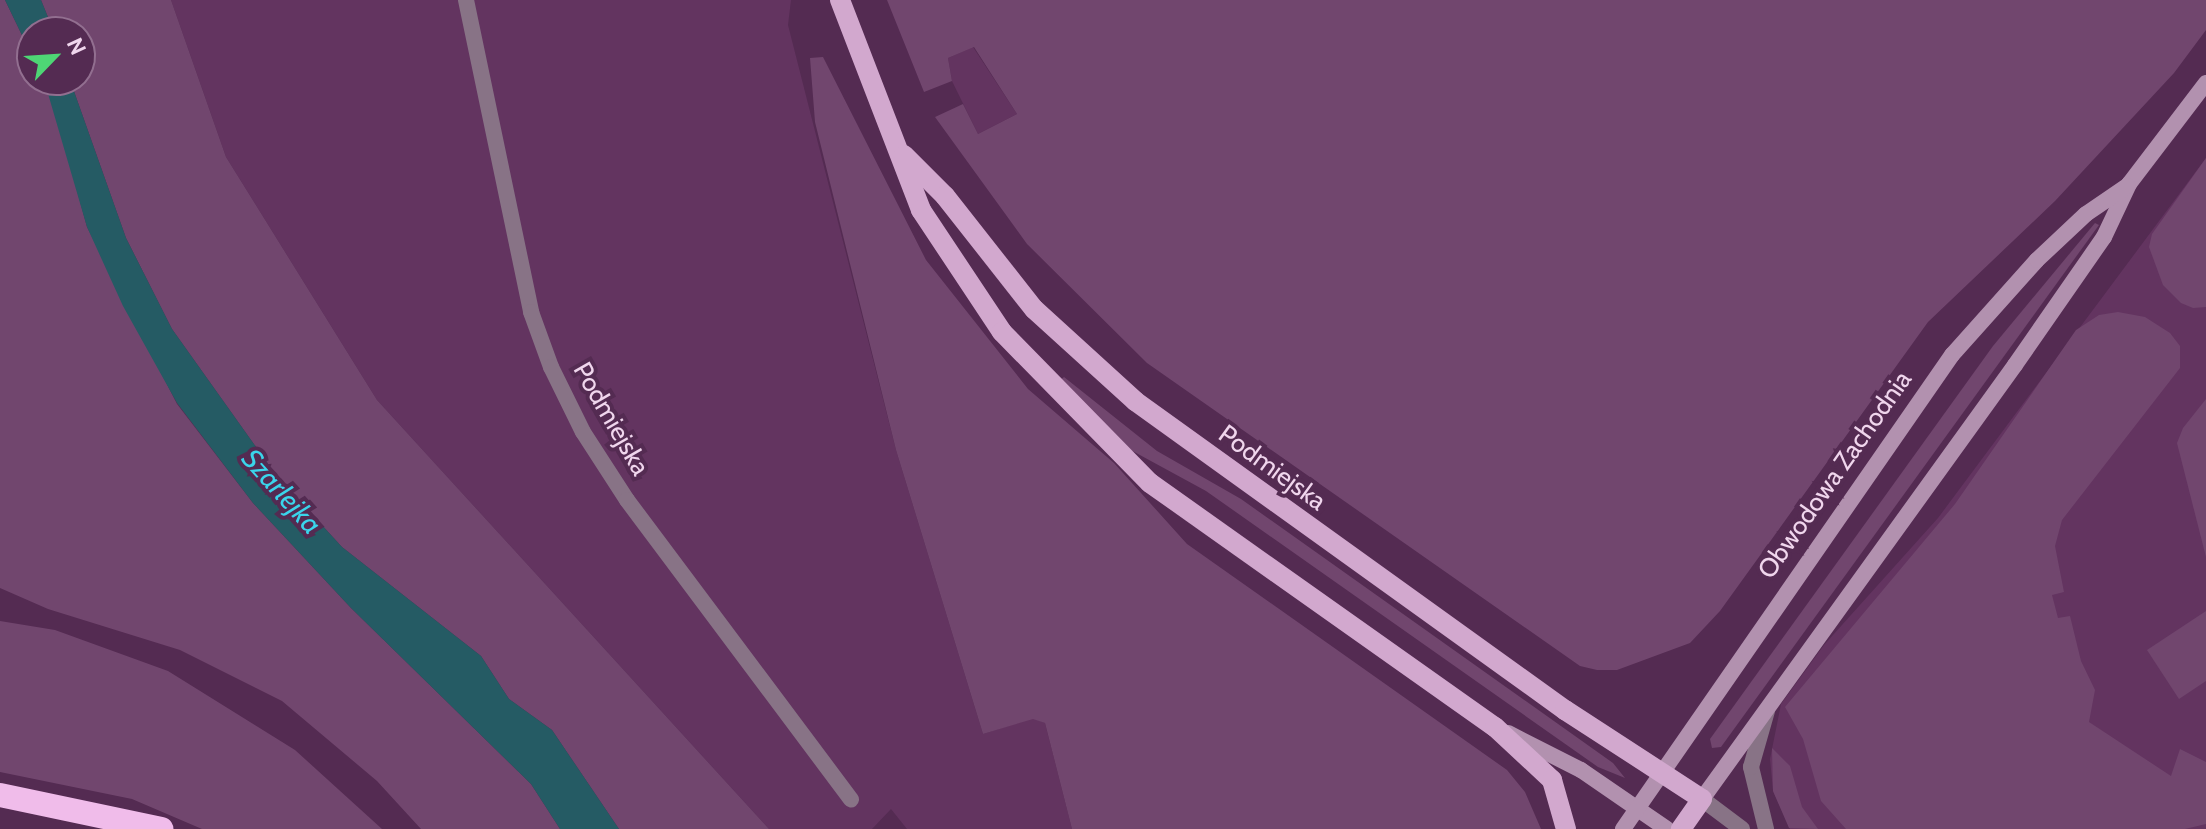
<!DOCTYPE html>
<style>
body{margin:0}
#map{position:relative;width:2206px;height:829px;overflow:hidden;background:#542b52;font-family:Cabin,sans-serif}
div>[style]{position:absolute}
.built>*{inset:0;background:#633460}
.green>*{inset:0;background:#71466e}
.water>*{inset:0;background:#255b64}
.minor>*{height:16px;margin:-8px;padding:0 8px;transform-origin:8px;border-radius:8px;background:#887386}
.tertiary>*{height:16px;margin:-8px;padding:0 8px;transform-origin:8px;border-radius:8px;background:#887386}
.secondary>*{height:16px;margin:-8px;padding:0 8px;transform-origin:8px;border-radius:8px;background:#b291af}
.primary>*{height:20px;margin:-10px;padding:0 10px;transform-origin:10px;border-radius:10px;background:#d2a8ce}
.motorway>*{height:24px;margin:-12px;padding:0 12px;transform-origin:12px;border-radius:12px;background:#f0bcea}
span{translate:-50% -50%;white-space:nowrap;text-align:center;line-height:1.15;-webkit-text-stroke:8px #542b52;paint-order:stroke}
.street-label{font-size:26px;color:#f0d6ed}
.water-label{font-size:28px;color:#3ad5eb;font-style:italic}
.north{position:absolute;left:16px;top:16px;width:80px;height:80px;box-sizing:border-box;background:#542b52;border:2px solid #926f90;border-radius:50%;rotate:65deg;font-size:22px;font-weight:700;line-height:32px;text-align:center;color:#f0d6ed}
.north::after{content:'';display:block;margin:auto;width:28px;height:36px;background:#4ed675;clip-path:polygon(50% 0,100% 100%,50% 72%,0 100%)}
</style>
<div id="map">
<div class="built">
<div style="clip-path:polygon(171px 0,791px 0,788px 25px,896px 450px,983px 734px,1033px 718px,1045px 723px,1072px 829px,907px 829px,891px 809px,872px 829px,769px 829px,377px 400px,226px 157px)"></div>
<div style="clip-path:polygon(973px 47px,1017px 114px,978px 134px,952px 81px,948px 58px)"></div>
<div style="clip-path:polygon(2206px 158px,2206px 829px,1790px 829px,1773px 791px,1770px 759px,1781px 704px,1824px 645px,1938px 518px)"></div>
</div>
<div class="green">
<div style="clip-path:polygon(0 0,5px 0,32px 56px,32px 80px,44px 80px,50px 92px,87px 227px,177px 404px,253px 503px,351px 608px,531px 784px,560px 829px,421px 829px,377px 781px,282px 701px,180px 650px,48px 609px,0 588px)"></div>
<div style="clip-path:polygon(41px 0,171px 0,226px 157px,377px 400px,769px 829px,619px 829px,552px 730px,509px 699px,481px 656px,342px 547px,276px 475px,172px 329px,126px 238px,70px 80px,80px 80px,80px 32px,54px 32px)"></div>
<div style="clip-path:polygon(887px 0,2206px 0,2206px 30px,2174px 73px,2055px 201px,1928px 322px,1720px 611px,1690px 643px,1617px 670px,1597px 670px,1580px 666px,1147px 363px,1027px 244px,935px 117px,963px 104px,978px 134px,1017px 114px,974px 47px,948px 58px,952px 81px,924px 92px)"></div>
<div style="clip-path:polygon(823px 57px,926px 260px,1028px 389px,1114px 463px,1187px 544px,1507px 770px,1525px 792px,1541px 829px,1072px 829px,1045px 723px,1033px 719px,983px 734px,896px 450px,815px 122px,810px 58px)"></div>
<div style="clip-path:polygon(2206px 158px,2206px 307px,2193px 308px,2181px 303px,2163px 285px,2149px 247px,2152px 234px)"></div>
<div style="clip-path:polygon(2095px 223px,2099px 225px,1721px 747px,1712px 748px,1710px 739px,1993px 346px)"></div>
<div style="clip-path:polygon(2118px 312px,2145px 317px,2170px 333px,2180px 346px,2180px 368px,2062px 520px,2055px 546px,2064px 592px,2052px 595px,2058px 618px,2070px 616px,2081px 661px,2095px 690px,2089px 722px,2171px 776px,2180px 749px,2206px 762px,2206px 824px,2185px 829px,1846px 829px,1821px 801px,1803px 739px,1785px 707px,1955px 504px,2076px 330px,2099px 315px)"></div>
<div style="clip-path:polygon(1064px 377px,1157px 451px,1241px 499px,1613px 763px,1625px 778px,1598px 767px,1206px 491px,1127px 448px,1059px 381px)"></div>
<div style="clip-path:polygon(2206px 399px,2206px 557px,2177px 443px,2183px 428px)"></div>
<div style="clip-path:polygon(2206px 611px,2206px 681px,2179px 699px,2147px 650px)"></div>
<div style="clip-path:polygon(0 621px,55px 630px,168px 671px,295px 750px,382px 829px,202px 829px,132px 799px,0 772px)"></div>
<div style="clip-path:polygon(1772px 748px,1790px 766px,1802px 807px,1818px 829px,1789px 828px,1773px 791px)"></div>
</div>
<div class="water">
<div style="clip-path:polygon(5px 0,41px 0,54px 32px,32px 32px,32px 56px)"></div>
<div style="clip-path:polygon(44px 80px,70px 80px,126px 238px,172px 329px,276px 475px,342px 547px,481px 656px,509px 699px,552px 730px,619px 829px,560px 829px,531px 784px,351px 608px,253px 503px,177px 403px,123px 306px,87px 227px)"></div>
</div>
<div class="minor">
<div style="left:466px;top:0;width:319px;rotate:78.2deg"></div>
<div style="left:531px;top:312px;width:59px;rotate:70deg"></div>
<div style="left:551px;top:367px;width:72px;rotate:63.8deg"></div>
<div style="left:583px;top:432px;width:81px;rotate:57.1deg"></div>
<div style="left:627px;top:500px;width:374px;rotate:53.2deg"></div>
</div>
<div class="tertiary">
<div style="left:1702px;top:799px;width:50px;rotate:36.9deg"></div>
<div style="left:1766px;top:829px;width:64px;rotate:-103.6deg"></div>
<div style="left:1751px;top:767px;width:58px;rotate:-74.1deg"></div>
</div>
<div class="secondary">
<div style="left:1508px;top:733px;width:82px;rotate:26.9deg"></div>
<div style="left:1581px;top:770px;width:104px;rotate:34.5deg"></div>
<div style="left:1702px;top:799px;width:535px;rotate:-54.2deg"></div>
<div style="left:2015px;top:365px;width:156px;rotate:-55.2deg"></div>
<div style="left:2104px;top:237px;width:59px;rotate:-64.7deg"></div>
<div style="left:2129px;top:184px;width:127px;rotate:-52.7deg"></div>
<div style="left:1623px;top:829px;width:577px;rotate:-55.24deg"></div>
<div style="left:1952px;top:355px;width:127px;rotate:-48.2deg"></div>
<div style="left:2037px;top:260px;width:67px;rotate:-43.2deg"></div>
<div style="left:2086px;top:214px;width:50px;rotate:-34.3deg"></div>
</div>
<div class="primary">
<div style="left:840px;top:0;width:225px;rotate:68.9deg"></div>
<div style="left:921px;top:210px;width:146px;rotate:56.4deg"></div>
<div style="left:1002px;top:332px;width:211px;rotate:45.6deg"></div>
<div style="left:1150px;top:483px;width:423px;rotate:35.3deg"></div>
<div style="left:1495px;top:727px;width:78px;rotate:42.9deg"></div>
<div style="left:1552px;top:780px;width:51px;rotate:74.1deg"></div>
<div style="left:904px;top:155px;width:58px;rotate:45deg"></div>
<div style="left:945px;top:196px;width:144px;rotate:51.8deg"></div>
<div style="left:1034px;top:309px;width:137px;rotate:42.3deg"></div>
<div style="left:1135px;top:401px;width:530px;rotate:35.7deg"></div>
<div style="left:1565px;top:710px;width:163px;rotate:33deg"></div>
<div style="left:1702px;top:799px;width:37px;rotate:125deg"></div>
</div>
<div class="motorway">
<div style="left:0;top:795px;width:165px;rotate:11.9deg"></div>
</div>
<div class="street-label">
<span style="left:611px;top:419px;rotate:60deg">Podmiejska</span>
<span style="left:1272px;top:468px;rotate:36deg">Podmiejska</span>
<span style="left:1835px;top:475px;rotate:-55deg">Obwodowa Zachodnia</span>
</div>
<div class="water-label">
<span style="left:282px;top:491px;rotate:48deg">Szarlejka</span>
</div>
<div class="north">N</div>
</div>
